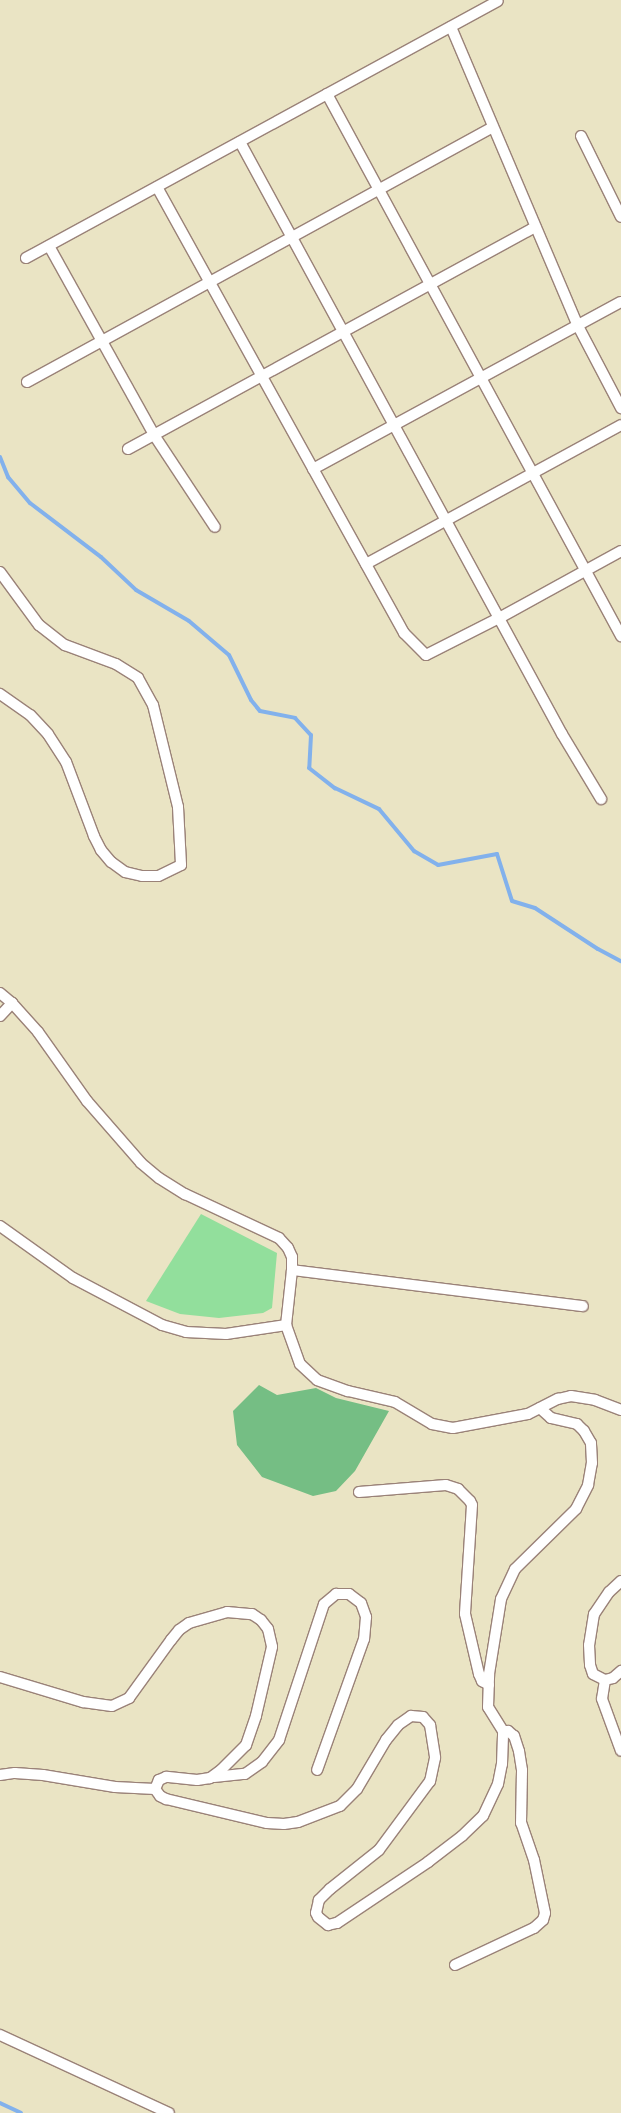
<!DOCTYPE html>
<style>
body{margin:0}
#map{position:relative;width:621px;height:2113px;overflow:hidden;background:#eae4c4;font-family:Vollkorn,serif}
div>[style]{position:absolute}
.green>*{inset:0;background:#92df9c}
.forest>*{inset:0;background:#75be84}
.stream>*{height:4px;margin:-2px;padding:0 2px;transform-origin:2px;border-radius:2px;background:#82b1ec}
.roads{filter:drop-shadow(1px 0 #9a8278) drop-shadow(-1px 0 #9a8278) drop-shadow(0 1px #9a8278) drop-shadow(0 -1px #9a8278)}
.minor>*{height:10px;margin:-5px;padding:0 5px;transform-origin:5px;border-radius:5px;background:#fff}
span{translate:-50% -50%;white-space:nowrap;text-align:center;line-height:1.15;-webkit-text-stroke:5px #f6f6f2;paint-order:stroke}
</style>
<div id="map">
<div class="green">
<div style="clip-path:polygon(201px 1214px,277px 1253px,272px 1308px,263px 1313px,219px 1318px,180px 1314px,146px 1301px)"></div>
</div>
<div class="forest">
<div style="clip-path:polygon(259px 1385px,277px 1395px,316px 1388px,336px 1398px,389px 1411px,355px 1471px,336px 1491px,313px 1496px,262px 1477px,237px 1445px,233px 1411px)"></div>
</div>
<div class="stream">
<div style="left:0;top:457px;width:22px;rotate:68deg"></div>
<div style="left:8px;top:477px;width:34px;rotate:50deg"></div>
<div style="left:30px;top:503px;width:89px;rotate:37.3deg"></div>
<div style="left:101px;top:557px;width:48px;rotate:43.3deg"></div>
<div style="left:136px;top:590px;width:61px;rotate:30.3deg"></div>
<div style="left:189px;top:621px;width:52px;rotate:40.4deg"></div>
<div style="left:229px;top:655px;width:50px;rotate:63.9deg"></div>
<div style="left:251px;top:700px;width:14px;rotate:51deg"></div>
<div style="left:260px;top:711px;width:36px;rotate:11deg"></div>
<div style="left:295px;top:718px;width:23px;rotate:47deg"></div>
<div style="left:311px;top:735px;width:33px;rotate:93deg"></div>
<div style="left:309px;top:768px;width:33px;rotate:38deg"></div>
<div style="left:335px;top:788px;width:49px;rotate:25.5deg"></div>
<div style="left:379px;top:809px;width:55px;rotate:50.2deg"></div>
<div style="left:414px;top:851px;width:28px;rotate:30deg"></div>
<div style="left:438px;top:865px;width:60px;rotate:-10.6deg"></div>
<div style="left:497px;top:854px;width:49px;rotate:72.3deg"></div>
<div style="left:512px;top:901px;width:24px;rotate:17deg"></div>
<div style="left:535px;top:908px;width:75px;rotate:33.1deg"></div>
<div style="left:598px;top:949px;width:26px;rotate:28deg"></div>
<div style="left:0;top:2103px;width:23px;rotate:25deg"></div>
</div>
<div class="roads">
<div class="minor">
<div style="left:451px;top:27px;width:325px;rotate:67deg"></div>
<div style="left:578px;top:326px;width:93px;rotate:62.3deg"></div>
<div style="left:327px;top:94px;width:617px;rotate:61.52deg"></div>
<div style="left:581px;top:136px;width:90px;rotate:63.7deg"></div>
<div style="left:240px;top:142px;width:674px;rotate:61.46deg"></div>
<div style="left:562px;top:734px;width:76px;rotate:59deg"></div>
<div style="left:157px;top:187px;width:510px;rotate:61.02deg"></div>
<div style="left:404px;top:633px;width:31px;rotate:45deg"></div>
<div style="left:426px;top:655px;width:84px;rotate:-26.9deg"></div>
<div style="left:501px;top:617px;width:137px;rotate:-28.8deg"></div>
<div style="left:49px;top:246px;width:216px;rotate:60.9deg"></div>
<div style="left:154px;top:435px;width:110px;rotate:56.5deg"></div>
<div style="left:26px;top:258px;width:537px;rotate:-28.57deg"></div>
<div style="left:27px;top:382px;width:531px;rotate:-28.69deg"></div>
<div style="left:128px;top:449px;width:464px;rotate:-28.6deg"></div>
<div style="left:313px;top:469px;width:350px;rotate:-28.5deg"></div>
<div style="left:366px;top:564px;width:290px;rotate:-28.6deg"></div>
<div style="left:0;top:572px;width:66px;rotate:53.7deg"></div>
<div style="left:39px;top:625px;width:33px;rotate:38deg"></div>
<div style="left:65px;top:645px;width:54px;rotate:20.4deg"></div>
<div style="left:116px;top:664px;width:26px;rotate:32deg"></div>
<div style="left:138px;top:678px;width:31px;rotate:61deg"></div>
<div style="left:153px;top:705px;width:105px;rotate:76.2deg"></div>
<div style="left:178px;top:807px;width:58px;rotate:87deg"></div>
<div style="left:181px;top:865px;width:25px;rotate:154deg"></div>
<div style="left:158px;top:876px;width:16px;rotate:180deg"></div>
<div style="left:142px;top:876px;width:17px;rotate:-167deg"></div>
<div style="left:125px;top:872px;width:17px;rotate:-144deg"></div>
<div style="left:111px;top:862px;width:16px;rotate:-130deg"></div>
<div style="left:101px;top:850px;width:16px;rotate:-117deg"></div>
<div style="left:94px;top:836px;width:79px;rotate:-110.7deg"></div>
<div style="left:66px;top:762px;width:33px;rotate:-123deg"></div>
<div style="left:48px;top:734px;width:26px;rotate:-133deg"></div>
<div style="left:30px;top:715px;width:37px;rotate:-145deg"></div>
<div style="left:0;top:993px;width:16px;rotate:40deg"></div>
<div style="left:12px;top:1003px;width:39px;rotate:48deg"></div>
<div style="left:38px;top:1032px;width:85px;rotate:54.6deg"></div>
<div style="left:87px;top:1101px;width:82px;rotate:48.9deg"></div>
<div style="left:141px;top:1163px;width:23px;rotate:40deg"></div>
<div style="left:159px;top:1178px;width:31px;rotate:32deg"></div>
<div style="left:185px;top:1194px;width:104px;rotate:25.1deg"></div>
<div style="left:279px;top:1238px;width:13px;rotate:48deg"></div>
<div style="left:288px;top:1248px;width:10px;rotate:66deg"></div>
<div style="left:292px;top:1257px;width:13px;rotate:90deg"></div>
<div style="left:292px;top:1270px;width:55px;rotate:96.2deg"></div>
<div style="left:286px;top:1325px;width:41px;rotate:70.3deg"></div>
<div style="left:300px;top:1364px;width:23px;rotate:43deg"></div>
<div style="left:317px;top:1380px;width:33px;rotate:20deg"></div>
<div style="left:348px;top:1391px;width:48px;rotate:13.2deg"></div>
<div style="left:395px;top:1402px;width:43px;rotate:30.7deg"></div>
<div style="left:432px;top:1424px;width:21px;rotate:11deg"></div>
<div style="left:453px;top:1428px;width:76px;rotate:-10.6deg"></div>
<div style="left:528px;top:1414px;width:34px;rotate:-27deg"></div>
<div style="left:558px;top:1399px;width:13px;rotate:-13deg"></div>
<div style="left:571px;top:1396px;width:24px;rotate:9deg"></div>
<div style="left:595px;top:1400px;width:28px;rotate:21deg"></div>
<div style="left:0;top:1016px;width:18px;rotate:-47deg"></div>
<div style="left:0;top:1226px;width:90px;rotate:35.5deg"></div>
<div style="left:73px;top:1278px;width:101px;rotate:27.8deg"></div>
<div style="left:162px;top:1325px;width:25px;rotate:16deg"></div>
<div style="left:186px;top:1332px;width:40px;rotate:2.9deg"></div>
<div style="left:226px;top:1334px;width:61px;rotate:-8.5deg"></div>
<div style="left:292px;top:1270px;width:293px;rotate:7.1deg"></div>
<div style="left:359px;top:1492px;width:87px;rotate:-4.6deg"></div>
<div style="left:446px;top:1485px;width:13px;rotate:18deg"></div>
<div style="left:458px;top:1489px;width:17px;rotate:45deg"></div>
<div style="left:470px;top:1501px;width:4px;rotate:63deg"></div>
<div style="left:472px;top:1505px;width:109px;rotate:93.7deg"></div>
<div style="left:465px;top:1614px;width:62px;rotate:76.9deg"></div>
<div style="left:479px;top:1674px;width:8px;rotate:67deg"></div>
<div style="left:482px;top:1681px;width:8px;rotate:30deg"></div>
<div style="left:621px;top:1581px;width:16px;rotate:137deg"></div>
<div style="left:609px;top:1592px;width:27px;rotate:124deg"></div>
<div style="left:594px;top:1614px;width:31px;rotate:99deg"></div>
<div style="left:589px;top:1645px;width:20px;rotate:87deg"></div>
<div style="left:590px;top:1665px;width:9px;rotate:72deg"></div>
<div style="left:593px;top:1674px;width:13px;rotate:27deg"></div>
<div style="left:605px;top:1680px;width:8px;rotate:-14deg"></div>
<div style="left:613px;top:1678px;width:11px;rotate:-41deg"></div>
<div style="left:0;top:1677px;width:87px;rotate:16.8deg"></div>
<div style="left:83px;top:1702px;width:29px;rotate:8deg"></div>
<div style="left:112px;top:1706px;width:19px;rotate:-25deg"></div>
<div style="left:129px;top:1698px;width:72px;rotate:-54.1deg"></div>
<div style="left:171px;top:1640px;width:13px;rotate:-51deg"></div>
<div style="left:179px;top:1630px;width:12px;rotate:-35deg"></div>
<div style="left:189px;top:1623px;width:40px;rotate:-16deg"></div>
<div style="left:227px;top:1612px;width:25px;rotate:5deg"></div>
<div style="left:252px;top:1614px;width:11px;rotate:34deg"></div>
<div style="left:261px;top:1620px;width:11px;rotate:52deg"></div>
<div style="left:268px;top:1629px;width:18px;rotate:77deg"></div>
<div style="left:272px;top:1647px;width:71px;rotate:103.1deg"></div>
<div style="left:256px;top:1716px;width:31px;rotate:109deg"></div>
<div style="left:246px;top:1745px;width:35px;rotate:135deg"></div>
<div style="left:221px;top:1770px;width:14px;rotate:144deg"></div>
<div style="left:210px;top:1778px;width:13px;rotate:171deg"></div>
<div style="left:197px;top:1780px;width:31px;rotate:-174deg"></div>
<div style="left:166px;top:1777px;width:8px;rotate:157deg"></div>
<div style="left:159px;top:1780px;width:10px;rotate:114deg"></div>
<div style="left:155px;top:1789px;width:9px;rotate:54deg"></div>
<div style="left:160px;top:1796px;width:7px;rotate:27deg"></div>
<div style="left:166px;top:1799px;width:104px;rotate:13.4deg"></div>
<div style="left:267px;top:1823px;width:17px;rotate:3deg"></div>
<div style="left:284px;top:1824px;width:14px;rotate:-8deg"></div>
<div style="left:298px;top:1822px;width:45px;rotate:-20.9deg"></div>
<div style="left:340px;top:1806px;width:24px;rotate:-45deg"></div>
<div style="left:357px;top:1789px;width:57px;rotate:-59.4deg"></div>
<div style="left:386px;top:1740px;width:19px;rotate:-51deg"></div>
<div style="left:398px;top:1725px;width:16px;rotate:-35deg"></div>
<div style="left:411px;top:1716px;width:12px;rotate:5deg"></div>
<div style="left:423px;top:1717px;width:11px;rotate:49deg"></div>
<div style="left:430px;top:1725px;width:33px;rotate:81deg"></div>
<div style="left:435px;top:1758px;width:24px;rotate:102deg"></div>
<div style="left:430px;top:1781px;width:86px;rotate:126.5deg"></div>
<div style="left:379px;top:1850px;width:63px;rotate:141.5deg"></div>
<div style="left:330px;top:1889px;width:16px;rotate:135deg"></div>
<div style="left:319px;top:1900px;width:13px;rotate:103deg"></div>
<div style="left:316px;top:1913px;width:4px;rotate:63deg"></div>
<div style="left:318px;top:1917px;width:13px;rotate:39deg"></div>
<div style="left:328px;top:1925px;width:9px;rotate:-13deg"></div>
<div style="left:337px;top:1923px;width:110px;rotate:-33.8deg"></div>
<div style="left:428px;top:1862px;width:43px;rotate:-37.4deg"></div>
<div style="left:462px;top:1836px;width:29px;rotate:-44deg"></div>
<div style="left:483px;top:1816px;width:35px;rotate:-65deg"></div>
<div style="left:498px;top:1784px;width:20px;rotate:-79deg"></div>
<div style="left:502px;top:1764px;width:33px;rotate:-88deg"></div>
<div style="left:503px;top:1731px;width:28px;rotate:-122deg"></div>
<div style="left:488px;top:1707px;width:33px;rotate:-88deg"></div>
<div style="left:489px;top:1674px;width:76px;rotate:-80.9deg"></div>
<div style="left:501px;top:1599px;width:33px;rotate:-65deg"></div>
<div style="left:515px;top:1569px;width:86px;rotate:-44.5deg"></div>
<div style="left:576px;top:1509px;width:27px;rotate:-63deg"></div>
<div style="left:588px;top:1485px;width:22px;rotate:-80deg"></div>
<div style="left:592px;top:1463px;width:20px;rotate:-93deg"></div>
<div style="left:591px;top:1443px;width:14px;rotate:-120deg"></div>
<div style="left:584px;top:1431px;width:10px;rotate:-135deg"></div>
<div style="left:577px;top:1424px;width:27px;rotate:-167deg"></div>
<div style="left:551px;top:1418px;width:15px;rotate:-138deg"></div>
<div style="left:605px;top:1680px;width:19px;rotate:99deg"></div>
<div style="left:602px;top:1699px;width:55px;rotate:69.9deg"></div>
<div style="left:0;top:1775px;width:15px;rotate:-8deg"></div>
<div style="left:15px;top:1773px;width:28px;rotate:4deg"></div>
<div style="left:43px;top:1775px;width:73px;rotate:9.5deg"></div>
<div style="left:115px;top:1787px;width:40px;rotate:2.9deg"></div>
<div style="left:214px;top:1777px;width:31px;rotate:-6deg"></div>
<div style="left:245px;top:1774px;width:21px;rotate:-35deg"></div>
<div style="left:262px;top:1762px;width:28px;rotate:-52deg"></div>
<div style="left:279px;top:1740px;width:143px;rotate:-71.7deg"></div>
<div style="left:324px;top:1604px;width:16px;rotate:-40deg"></div>
<div style="left:336px;top:1594px;width:13px"></div>
<div style="left:349px;top:1594px;width:15px;rotate:37deg"></div>
<div style="left:361px;top:1603px;width:15px;rotate:70deg"></div>
<div style="left:366px;top:1617px;width:22px;rotate:95deg"></div>
<div style="left:364px;top:1639px;width:139px;rotate:109.7deg"></div>
<div style="left:455px;top:1965px;width:87px;rotate:-25.1deg"></div>
<div style="left:534px;top:1928px;width:12px;rotate:-42deg"></div>
<div style="left:543px;top:1920px;width:7px;rotate:-74deg"></div>
<div style="left:545px;top:1913px;width:54px;rotate:-101.7deg"></div>
<div style="left:534px;top:1860px;width:39px;rotate:-109deg"></div>
<div style="left:521px;top:1823px;width:53px;rotate:-88.9deg"></div>
<div style="left:522px;top:1770px;width:19px;rotate:-99deg"></div>
<div style="left:519px;top:1751px;width:16px;rotate:-108deg"></div>
<div style="left:514px;top:1736px;width:8px;rotate:-140deg"></div>
<div style="left:508px;top:1731px;width:5px;rotate:180deg"></div>
<div style="left:0;top:2035px;width:186px;rotate:24.8deg"></div>
</div>
</div>
</div>
